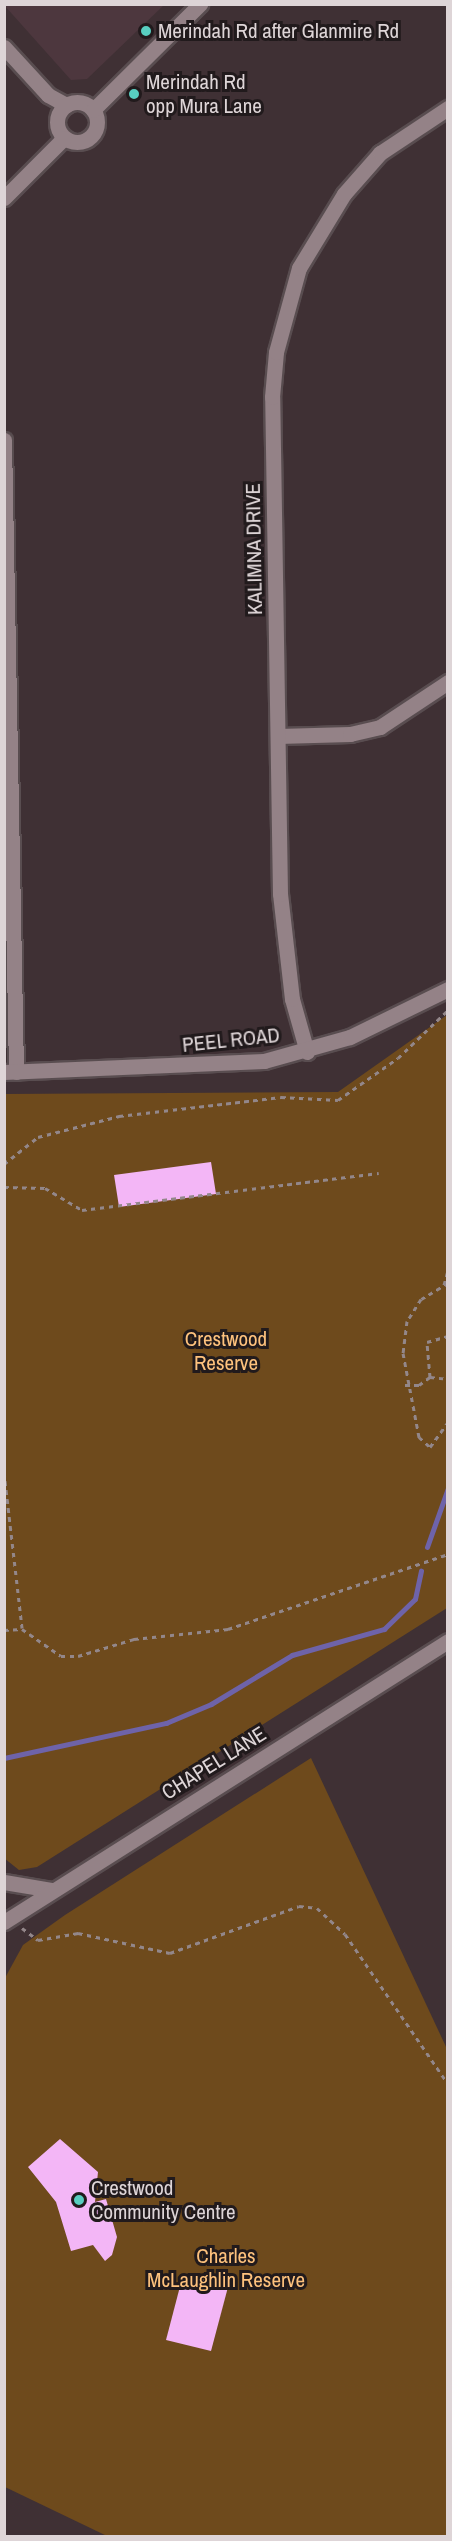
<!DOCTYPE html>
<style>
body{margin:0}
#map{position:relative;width:452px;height:2541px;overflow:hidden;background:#3f3034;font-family:"Archivo Narrow",sans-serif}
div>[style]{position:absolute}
.built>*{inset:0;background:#4d373e}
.green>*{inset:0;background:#6e4a1c}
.stream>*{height:5px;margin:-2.5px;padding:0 2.5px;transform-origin:2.5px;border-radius:2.5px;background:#6e63a9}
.building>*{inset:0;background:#f3b6f6}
.path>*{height:3px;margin-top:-1.5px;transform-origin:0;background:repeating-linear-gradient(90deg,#93878a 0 4.5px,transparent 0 9px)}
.roads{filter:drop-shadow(2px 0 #594d50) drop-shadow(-2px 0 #594d50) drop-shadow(0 2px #594d50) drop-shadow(0 -2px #594d50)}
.street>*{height:15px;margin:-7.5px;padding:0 7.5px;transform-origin:7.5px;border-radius:7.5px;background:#948287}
.secondary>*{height:15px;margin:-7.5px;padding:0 7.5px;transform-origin:7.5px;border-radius:7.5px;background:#948287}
.secondary>.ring{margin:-7.5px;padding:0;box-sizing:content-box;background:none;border:15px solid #948287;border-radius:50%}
.dots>*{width:16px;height:16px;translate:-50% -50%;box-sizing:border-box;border:3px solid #211a1c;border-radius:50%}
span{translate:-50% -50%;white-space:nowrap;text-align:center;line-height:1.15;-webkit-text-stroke:6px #211a1c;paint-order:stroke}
.poi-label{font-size:21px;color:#ded5d7}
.left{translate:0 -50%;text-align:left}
.street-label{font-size:21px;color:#ded5d7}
.park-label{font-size:21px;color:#fec27d}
.frame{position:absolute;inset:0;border:6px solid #ded5d7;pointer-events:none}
</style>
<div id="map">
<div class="built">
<div style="clip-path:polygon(4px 5px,5px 4px,164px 5px,87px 79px,71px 80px)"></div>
</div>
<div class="green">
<div style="clip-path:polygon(447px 1015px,447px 1608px,37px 1867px,19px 1870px,4px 1858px,4px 1094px,338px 1092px)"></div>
<div style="clip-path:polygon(311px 1758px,447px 2049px,447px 2536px,107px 2536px,5px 2487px,5px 1978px,23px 1945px,65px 1915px)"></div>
</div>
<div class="stream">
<div style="left:427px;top:1547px;width:63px;rotate:-70.4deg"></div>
<div style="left:4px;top:1758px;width:166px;rotate:-12.2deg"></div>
<div style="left:166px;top:1723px;width:49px;rotate:-22.9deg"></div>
<div style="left:211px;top:1704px;width:95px;rotate:-31.2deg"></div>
<div style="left:292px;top:1655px;width:96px;rotate:-15.8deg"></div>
<div style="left:384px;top:1629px;width:43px;rotate:-44.1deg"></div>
<div style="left:415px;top:1599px;width:29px;rotate:-78deg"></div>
</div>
<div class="building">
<div style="clip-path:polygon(211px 1162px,216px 1194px,119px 1207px,114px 1175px)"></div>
<div style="clip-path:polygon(60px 2139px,98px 2172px,95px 2202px,106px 2199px,117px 2237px,112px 2255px,105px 2261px,93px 2245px,71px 2251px,56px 2202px,28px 2167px)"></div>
<div style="clip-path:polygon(183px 2275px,228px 2287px,211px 2351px,166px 2340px)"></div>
</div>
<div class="path">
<div style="left:4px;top:1164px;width:43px;rotate:-38.5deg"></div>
<div style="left:38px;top:1137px;width:84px;rotate:-14.5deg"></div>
<div style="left:119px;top:1116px;width:163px;rotate:-6.7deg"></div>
<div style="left:281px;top:1097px;width:57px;rotate:3deg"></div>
<div style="left:338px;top:1100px;width:73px;rotate:-35deg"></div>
<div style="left:398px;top:1058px;width:69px;rotate:-43.8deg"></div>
<div style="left:4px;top:1187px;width:41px;rotate:1.4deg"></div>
<div style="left:45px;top:1188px;width:43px;rotate:30.7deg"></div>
<div style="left:82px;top:1210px;width:299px;rotate:-7.1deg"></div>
<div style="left:448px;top:1283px;width:31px;rotate:149deg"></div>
<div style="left:421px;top:1299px;width:26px;rotate:122deg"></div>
<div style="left:407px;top:1321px;width:32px;rotate:97deg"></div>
<div style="left:403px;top:1353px;width:86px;rotate:79.2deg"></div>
<div style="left:419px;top:1437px;width:15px;rotate:42deg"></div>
<div style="left:430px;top:1447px;width:31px;rotate:-54deg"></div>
<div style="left:444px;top:1285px;width:16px;rotate:-75deg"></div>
<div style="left:430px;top:1377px;width:18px;rotate:6deg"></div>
<div style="left:405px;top:1385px;width:14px"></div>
<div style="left:419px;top:1385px;width:14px;rotate:-36deg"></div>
<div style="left:430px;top:1377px;width:35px;rotate:-95deg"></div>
<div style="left:427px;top:1342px;width:22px;rotate:-16deg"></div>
<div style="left:4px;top:1472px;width:157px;rotate:83.4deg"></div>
<div style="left:4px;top:1630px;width:18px;rotate:-3deg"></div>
<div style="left:22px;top:1629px;width:47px;rotate:34.7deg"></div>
<div style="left:61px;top:1656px;width:17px"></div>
<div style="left:78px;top:1656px;width:59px;rotate:-16.9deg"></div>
<div style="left:134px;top:1639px;width:95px;rotate:-6.1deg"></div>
<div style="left:228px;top:1629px;width:232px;rotate:-18.8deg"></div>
<div style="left:22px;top:1928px;width:20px;rotate:37deg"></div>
<div style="left:38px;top:1940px;width:41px;rotate:-9.9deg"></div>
<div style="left:78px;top:1933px;width:94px;rotate:12.3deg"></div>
<div style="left:170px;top:1953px;width:137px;rotate:-20deg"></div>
<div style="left:299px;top:1906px;width:18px;rotate:6deg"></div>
<div style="left:317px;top:1908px;width:38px;rotate:43deg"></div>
<div style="left:345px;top:1934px;width:182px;rotate:55.5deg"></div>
</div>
<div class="roads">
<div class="street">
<div style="left:4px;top:440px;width:632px;rotate:88.91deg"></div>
<div style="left:278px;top:736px;width:72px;rotate:-1.6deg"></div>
<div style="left:350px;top:734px;width:31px;rotate:-13deg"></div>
<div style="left:380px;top:727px;width:82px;rotate:-33.5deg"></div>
<div style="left:307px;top:1052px;width:55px;rotate:-105.8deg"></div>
<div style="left:292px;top:999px;width:106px;rotate:-96.5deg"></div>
<div style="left:280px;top:894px;width:497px;rotate:-90.9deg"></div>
<div style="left:272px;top:397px;width:45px;rotate:-84.9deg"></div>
<div style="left:276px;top:352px;width:87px;rotate:-74.7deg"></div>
<div style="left:299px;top:268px;width:87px;rotate:-58.7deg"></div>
<div style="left:344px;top:194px;width:55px;rotate:-48.7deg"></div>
<div style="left:380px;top:153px;width:82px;rotate:-33.5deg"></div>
</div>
<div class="secondary">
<div style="left:4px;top:47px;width:65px;rotate:47.5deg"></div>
<div style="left:48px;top:95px;width:21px;rotate:29deg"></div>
<div class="ring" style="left:57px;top:102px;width:25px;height:25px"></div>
<div style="left:93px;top:110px;width:151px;rotate:-44.7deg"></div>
<div style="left:4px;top:198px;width:85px;rotate:-45deg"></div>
<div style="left:4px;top:1072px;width:260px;rotate:-2.4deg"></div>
<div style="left:264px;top:1061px;width:89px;rotate:-15.6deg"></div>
<div style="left:350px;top:1037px;width:109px;rotate:-26.1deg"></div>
<div style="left:4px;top:1882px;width:49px;rotate:9.5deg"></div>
<div style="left:4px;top:1922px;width:525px;rotate:-32.33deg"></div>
</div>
</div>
<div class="dots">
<div style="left:146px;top:31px;background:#58cec0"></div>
<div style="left:134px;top:94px;background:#58cec0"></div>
<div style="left:79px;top:2200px;background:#58cec0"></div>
</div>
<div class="poi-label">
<span class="left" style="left:158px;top:31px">Merindah Rd after Glanmire Rd</span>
<span class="left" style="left:146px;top:94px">Merindah Rd<br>opp Mura Lane</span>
<span class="left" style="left:91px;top:2200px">Crestwood<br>Community Centre</span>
</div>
<div class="street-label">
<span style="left:254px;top:549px;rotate:-91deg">KALIMNA DRIVE</span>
<span style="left:231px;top:1040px;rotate:-6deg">PEEL ROAD</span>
<span style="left:214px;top:1763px;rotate:-32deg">CHAPEL LANE</span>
</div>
<div class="park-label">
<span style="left:226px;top:1351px">Crestwood<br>Reserve</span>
<span style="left:226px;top:2268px">Charles<br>McLaughlin Reserve</span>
</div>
<div class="frame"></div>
</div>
